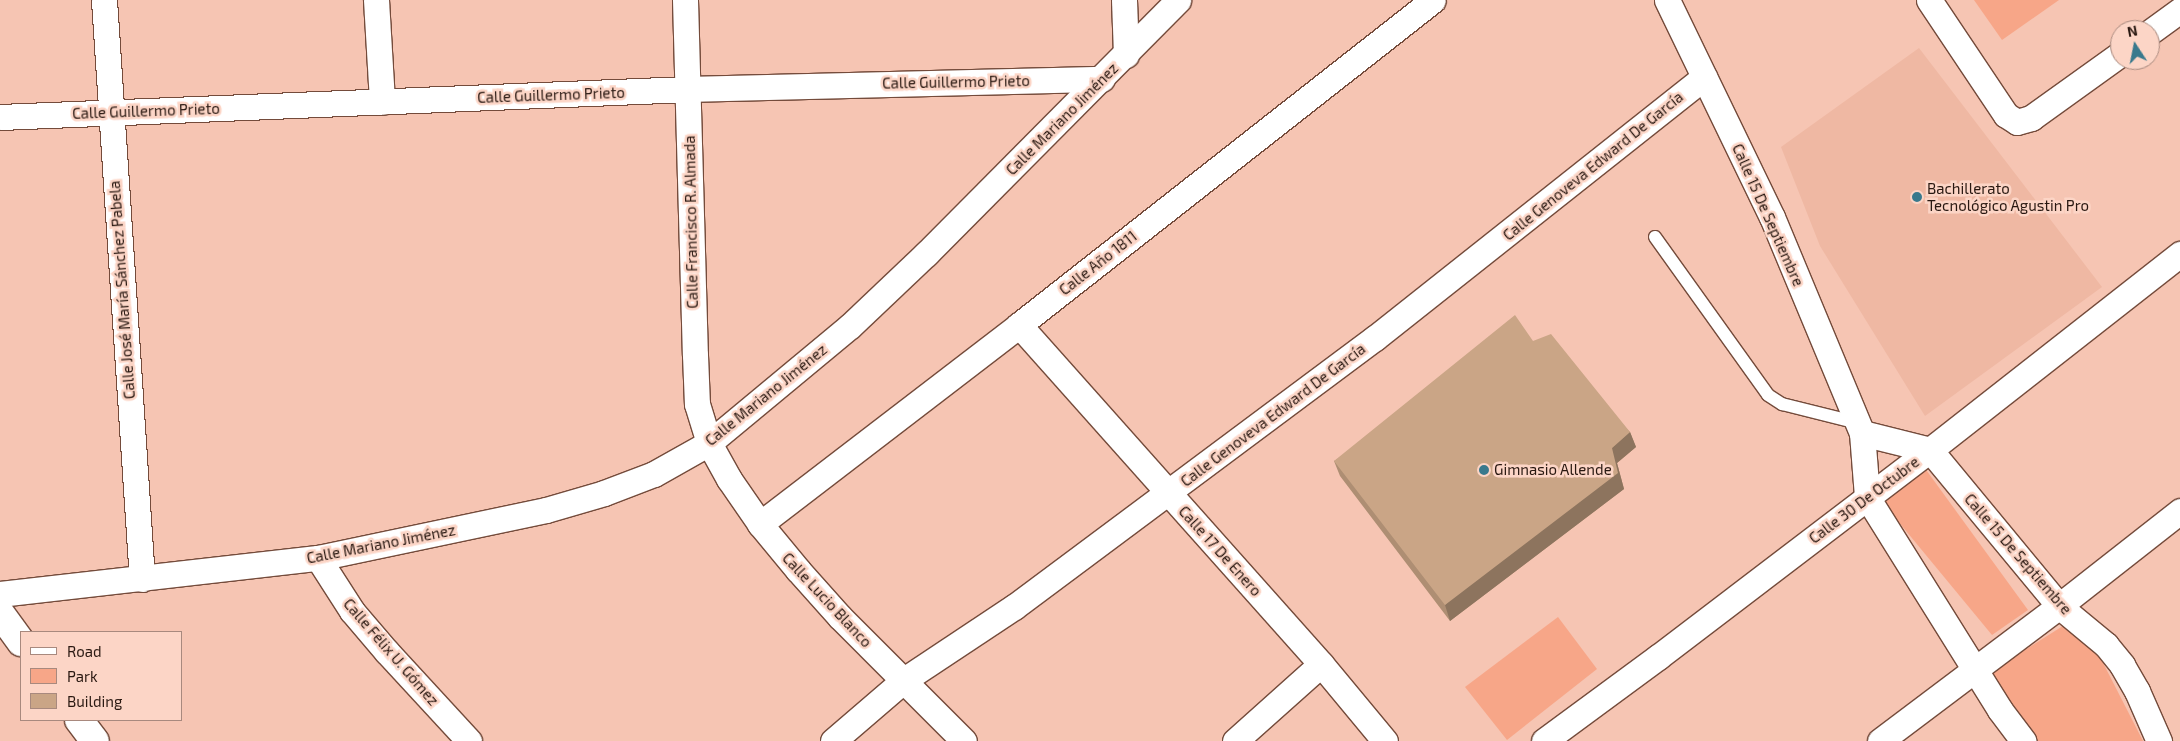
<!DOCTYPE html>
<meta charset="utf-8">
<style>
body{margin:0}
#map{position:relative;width:2180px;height:741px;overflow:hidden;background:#f6c5b3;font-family:"Exo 2",sans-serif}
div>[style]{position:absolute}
.built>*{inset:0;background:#efb8a3}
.green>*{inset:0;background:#f7a688}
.roads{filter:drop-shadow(1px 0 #744b3b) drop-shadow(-1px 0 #744b3b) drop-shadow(0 1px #744b3b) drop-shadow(0 -1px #744b3b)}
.service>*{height:12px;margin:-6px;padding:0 6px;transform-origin:6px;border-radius:6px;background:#fff}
.minor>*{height:25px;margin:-12.5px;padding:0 12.5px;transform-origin:12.5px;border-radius:12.5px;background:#fff}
.tertiary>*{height:28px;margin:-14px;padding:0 14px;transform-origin:14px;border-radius:14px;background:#fff}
.wall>*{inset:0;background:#ae8e73}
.shaded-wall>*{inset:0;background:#8d745e}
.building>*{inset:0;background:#caa586}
.dots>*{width:14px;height:14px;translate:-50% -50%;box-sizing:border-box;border:2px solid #fcd5c6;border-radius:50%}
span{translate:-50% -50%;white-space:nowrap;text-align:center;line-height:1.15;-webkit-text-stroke:5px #fcd5c6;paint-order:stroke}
.street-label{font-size:15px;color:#291811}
.poi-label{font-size:15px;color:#291811}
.left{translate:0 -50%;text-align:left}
.legend{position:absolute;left:20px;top:631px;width:162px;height:90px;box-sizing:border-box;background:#fcd5c6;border:1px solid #a8897e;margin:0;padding:6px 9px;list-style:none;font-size:15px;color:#291811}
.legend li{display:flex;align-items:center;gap:10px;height:25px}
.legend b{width:25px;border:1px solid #a8897e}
.north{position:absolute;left:2110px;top:20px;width:50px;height:50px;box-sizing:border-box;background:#fcd5c6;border:1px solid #a8897e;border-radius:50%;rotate:349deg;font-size:14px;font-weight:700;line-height:20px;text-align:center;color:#291811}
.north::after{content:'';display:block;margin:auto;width:18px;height:22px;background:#39798d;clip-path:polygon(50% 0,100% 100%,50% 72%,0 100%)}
</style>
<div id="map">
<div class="built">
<div style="clip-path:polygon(1919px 48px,2102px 287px,1925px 416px,1820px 246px,1781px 147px)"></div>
</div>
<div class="green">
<div style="clip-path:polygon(1974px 0,2059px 0,2002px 40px)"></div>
<div style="clip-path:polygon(1924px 467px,2028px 610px,1992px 635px,1878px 497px)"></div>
<div style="clip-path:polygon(1558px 617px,1597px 669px,1507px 740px,1465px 687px)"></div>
<div style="clip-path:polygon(2066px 624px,2099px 655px,2143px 741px,2033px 741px,1985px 675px)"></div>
</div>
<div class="roads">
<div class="service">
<div style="left:1655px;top:237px;width:194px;rotate:54.4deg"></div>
<div style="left:1768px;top:395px;width:17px;rotate:33deg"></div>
<div style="left:1782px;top:404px;width:78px;rotate:14deg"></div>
</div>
<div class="minor">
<div style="left:104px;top:0;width:580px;rotate:86.25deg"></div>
<div style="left:376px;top:0;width:102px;rotate:86.6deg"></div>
<div style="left:685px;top:0;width:355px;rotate:88.4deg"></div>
<div style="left:695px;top:355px;width:49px;rotate:87.7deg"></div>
<div style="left:697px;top:404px;width:41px;rotate:72.9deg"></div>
<div style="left:709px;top:443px;width:41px;rotate:60.9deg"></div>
<div style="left:729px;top:479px;width:55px;rotate:55.4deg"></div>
<div style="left:760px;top:524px;width:60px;rotate:50.4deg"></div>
<div style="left:798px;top:570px;width:63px;rotate:48.2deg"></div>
<div style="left:840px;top:617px;width:175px;rotate:45deg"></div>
<div style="left:1124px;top:0;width:55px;rotate:87.9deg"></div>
<div style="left:1667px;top:0;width:241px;rotate:64.2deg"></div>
<div style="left:1772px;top:217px;width:234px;rotate:67.4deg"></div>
<div style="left:1862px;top:433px;width:64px;rotate:85.5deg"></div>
<div style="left:1867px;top:497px;width:251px;rotate:58deg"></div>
<div style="left:2000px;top:710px;width:39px;rotate:53deg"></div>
<div style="left:1929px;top:0;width:138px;rotate:56.2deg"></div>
<div style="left:2006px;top:115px;width:13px;rotate:32deg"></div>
<div style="left:2017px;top:122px;width:15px;rotate:-16deg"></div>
<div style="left:2031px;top:118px;width:110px;rotate:-35.7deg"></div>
<div style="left:2150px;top:32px;width:37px;rotate:-36deg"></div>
<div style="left:0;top:117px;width:689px;rotate:-2.33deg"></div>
<div style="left:688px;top:89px;width:414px;rotate:-1.4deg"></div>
<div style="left:1019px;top:325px;width:454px;rotate:48.3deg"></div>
<div style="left:1321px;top:664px;width:100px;rotate:50.3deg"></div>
<div style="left:1862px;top:433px;width:70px;rotate:14deg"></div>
<div style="left:1930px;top:450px;width:202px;rotate:50.4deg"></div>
<div style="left:2059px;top:606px;width:61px;rotate:39.7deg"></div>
<div style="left:2106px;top:645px;width:26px;rotate:51deg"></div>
<div style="left:2122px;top:665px;width:30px;rotate:60deg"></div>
<div style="left:2137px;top:691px;width:55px;rotate:66.3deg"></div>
<div style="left:760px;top:524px;width:327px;rotate:-37.5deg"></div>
<div style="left:1019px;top:325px;width:526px;rotate:-38.13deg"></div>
<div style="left:318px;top:558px;width:63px;rotate:57.3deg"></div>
<div style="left:352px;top:611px;width:54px;rotate:49.5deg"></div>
<div style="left:387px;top:652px;width:121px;rotate:47.3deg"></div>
<div style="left:0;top:594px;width:320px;rotate:-6.5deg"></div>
<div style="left:318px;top:558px;width:233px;rotate:-11.9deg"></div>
<div style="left:546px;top:510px;width:60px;rotate:-16.3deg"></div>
<div style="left:604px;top:493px;width:53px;rotate:-20.8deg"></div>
<div style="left:654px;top:474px;width:63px;rotate:-29.4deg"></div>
<div style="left:709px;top:443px;width:183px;rotate:-39.7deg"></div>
<div style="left:850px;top:326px;width:105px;rotate:-43.5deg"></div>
<div style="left:926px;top:254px;width:358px;rotate:-45.2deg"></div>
<div style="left:833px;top:741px;width:94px;rotate:-40.7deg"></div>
<div style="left:904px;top:680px;width:132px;rotate:-33.6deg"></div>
<div style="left:1014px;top:607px;width:450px;rotate:-36.7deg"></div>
<div style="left:1375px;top:338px;width:420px;rotate:-38.4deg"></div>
<div style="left:1235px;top:741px;width:115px;rotate:-41.8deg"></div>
<div style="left:1544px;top:741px;width:142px;rotate:-36.4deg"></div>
<div style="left:1658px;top:657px;width:342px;rotate:-37.3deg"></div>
<div style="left:1930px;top:450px;width:318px;rotate:-38.1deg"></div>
<div style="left:1880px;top:741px;width:224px;rotate:-37deg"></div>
<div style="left:2059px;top:606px;width:154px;rotate:-38.1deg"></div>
</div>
<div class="tertiary">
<div style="left:0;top:613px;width:36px;rotate:54deg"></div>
<div style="left:79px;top:720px;width:26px;rotate:53deg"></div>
</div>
</div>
<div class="wall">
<div style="clip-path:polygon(1533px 341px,1630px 432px,1636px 447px,1617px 463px,1624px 489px,1450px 621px,1340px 476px,1334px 461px)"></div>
</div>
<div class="shaded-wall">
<div style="clip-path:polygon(1630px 432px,1636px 447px,1617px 463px,1624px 489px,1450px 621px,1445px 605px,1612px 448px)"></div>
</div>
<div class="building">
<div style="clip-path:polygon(1515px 315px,1533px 341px,1551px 334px,1630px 432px,1612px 448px,1618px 473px,1445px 605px,1334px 461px)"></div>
</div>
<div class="dots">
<div style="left:1917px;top:197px;background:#39798d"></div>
<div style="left:1484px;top:470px;background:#39798d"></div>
</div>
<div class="street-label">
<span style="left:956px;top:82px;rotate:-1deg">Calle Guillermo Prieto</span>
<span style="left:551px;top:95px;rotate:-2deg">Calle Guillermo Prieto</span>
<span style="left:146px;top:111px;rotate:-2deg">Calle Guillermo Prieto</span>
<span style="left:1062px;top:119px;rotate:-45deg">Calle Mariano Jiménez</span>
<span style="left:1593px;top:166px;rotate:-39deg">Calle Genoveva Edward De García</span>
<span style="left:1768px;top:215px;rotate:66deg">Calle 15 De Septiembre</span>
<span style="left:691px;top:222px;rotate:-91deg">Calle Francisco R. Almada</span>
<span style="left:1098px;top:263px;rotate:-38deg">Calle Año 1811</span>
<span style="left:122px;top:290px;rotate:-94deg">Calle José María Sánchez Pabela</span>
<span style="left:766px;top:395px;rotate:-39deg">Calle Mariano Jiménez</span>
<span style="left:1273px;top:415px;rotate:-37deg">Calle Genoveva Edward De García</span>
<span style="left:1864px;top:500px;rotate:-37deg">Calle 30 De Octubre</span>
<span style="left:381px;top:544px;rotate:-11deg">Calle Mariano Jiménez</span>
<span style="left:1220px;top:551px;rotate:48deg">Calle 17 De Enero</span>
<span style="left:2018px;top:554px;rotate:49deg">Calle 15 De Septiembre</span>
<span style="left:827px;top:600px;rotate:47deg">Calle Lucio Blanco</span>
<span style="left:391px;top:652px;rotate:49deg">Calle Félix U. Gómez</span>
</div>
<div class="poi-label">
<span class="left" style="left:1927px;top:197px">Bachillerato<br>Tecnológico Agustin Pro</span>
<span class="left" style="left:1494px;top:470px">Gimnasio Allende</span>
</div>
<ul class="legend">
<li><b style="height:6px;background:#fff"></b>Road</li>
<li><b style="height:14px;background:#f7a688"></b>Park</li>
<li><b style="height:14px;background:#caa586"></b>Building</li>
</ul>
<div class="north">N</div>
</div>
